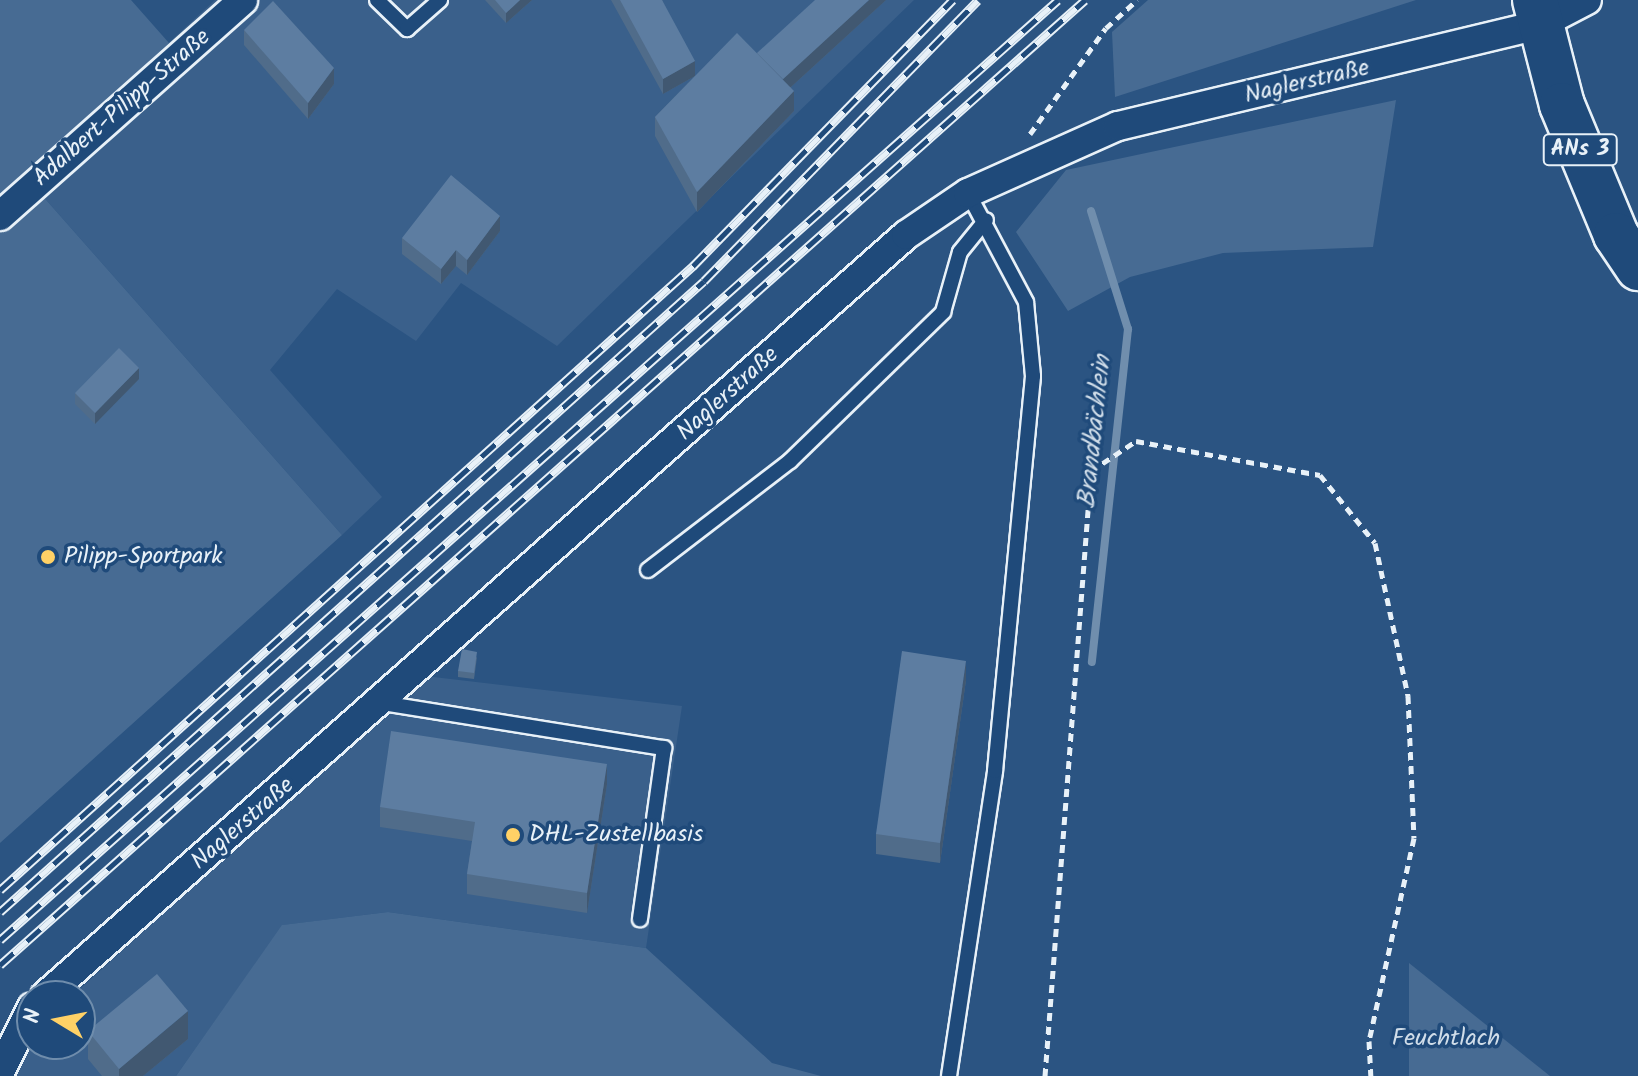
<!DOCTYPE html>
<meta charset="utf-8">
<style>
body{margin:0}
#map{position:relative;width:1638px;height:1076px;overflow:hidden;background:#2b5482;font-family:Kalam,sans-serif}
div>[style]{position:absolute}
.built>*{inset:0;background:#3a608b}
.green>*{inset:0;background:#476b93}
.stream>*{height:8px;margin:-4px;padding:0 4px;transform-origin:4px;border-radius:4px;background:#708ead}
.path>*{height:5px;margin-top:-2.5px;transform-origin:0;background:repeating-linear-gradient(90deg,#e8f1f8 0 8px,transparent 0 14px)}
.roads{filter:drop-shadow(2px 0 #e8f1f8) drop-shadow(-2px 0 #e8f1f8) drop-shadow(0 2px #e8f1f8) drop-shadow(0 -2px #e8f1f8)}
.service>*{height:14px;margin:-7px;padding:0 7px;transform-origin:7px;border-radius:7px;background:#1f4a7a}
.minor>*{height:28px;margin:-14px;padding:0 14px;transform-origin:14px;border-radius:14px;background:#1f4a7a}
.primary>*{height:44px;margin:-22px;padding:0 22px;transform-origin:22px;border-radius:22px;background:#1f4a7a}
.rail>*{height:9px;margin-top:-4.5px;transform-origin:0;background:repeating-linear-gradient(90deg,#1f4a7a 0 18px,#e8f1f8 0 36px);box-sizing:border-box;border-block:2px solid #e8f1f8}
.wall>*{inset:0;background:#506c8a}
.shaded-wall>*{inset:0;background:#415871}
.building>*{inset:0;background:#5d7da1}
.dots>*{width:22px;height:22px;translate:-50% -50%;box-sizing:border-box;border:4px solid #1f4a7a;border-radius:50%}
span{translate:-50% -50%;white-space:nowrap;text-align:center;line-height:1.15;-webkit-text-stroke:7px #1f4a7a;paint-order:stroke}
.shield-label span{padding:2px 6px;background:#1f4a7a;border:2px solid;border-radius:6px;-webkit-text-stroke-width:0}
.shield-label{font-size:22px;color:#e8f1f8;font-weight:700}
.street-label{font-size:24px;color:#e8f1f8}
.poi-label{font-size:24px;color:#e8f1f8}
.left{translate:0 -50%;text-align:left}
.park-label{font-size:24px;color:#d0dde9}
.water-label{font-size:26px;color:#d0dde9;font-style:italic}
.north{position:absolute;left:16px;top:980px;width:80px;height:80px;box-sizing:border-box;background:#1f4a7a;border:2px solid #6f8dac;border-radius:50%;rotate:280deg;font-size:22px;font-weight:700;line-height:32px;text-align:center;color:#e8f1f8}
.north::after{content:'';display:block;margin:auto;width:28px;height:36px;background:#ffd166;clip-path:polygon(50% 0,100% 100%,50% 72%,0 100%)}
</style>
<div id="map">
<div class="built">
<div style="clip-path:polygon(215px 0,914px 0,557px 346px,461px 283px,416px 341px,337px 289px,270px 370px,382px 497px,342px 535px,25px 176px)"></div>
<div style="clip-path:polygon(425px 676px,682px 706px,646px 948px,388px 912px,283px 925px,176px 1076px,0 1076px,32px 1035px,32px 1044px,80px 1044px,80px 996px,72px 996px)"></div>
</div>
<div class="green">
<div style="clip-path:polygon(0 0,131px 0,169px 43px,25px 176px,342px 535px,0 843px)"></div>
<div style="clip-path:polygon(1148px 0,1416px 0,1115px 97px,1112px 32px)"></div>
<div style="clip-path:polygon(1396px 100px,1373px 247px,1223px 253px,1130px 277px,1068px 311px,1016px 232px,1066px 170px)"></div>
<div style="clip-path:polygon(388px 912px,646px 948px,772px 1063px,821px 1076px,176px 1076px,282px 925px)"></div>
<div style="clip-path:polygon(1409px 963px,1550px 1076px,1409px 1076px)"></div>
</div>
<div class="stream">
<div style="left:1091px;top:211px;width:124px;rotate:72.6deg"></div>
<div style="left:1128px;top:329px;width:335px;rotate:96.2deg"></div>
</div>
<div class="path">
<div style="left:1030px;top:134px;width:130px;rotate:-54.4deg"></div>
<div style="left:1106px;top:28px;width:42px;rotate:-42.1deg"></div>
<div style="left:1045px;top:1076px;width:607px;rotate:-85.65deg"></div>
<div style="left:1091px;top:471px;width:54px;rotate:-33.7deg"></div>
<div style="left:1136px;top:441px;width:187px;rotate:10.5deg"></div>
<div style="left:1320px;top:475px;width:87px;rotate:51deg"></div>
<div style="left:1375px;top:543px;width:157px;rotate:77.8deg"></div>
<div style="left:1408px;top:696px;width:142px;rotate:87.6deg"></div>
<div style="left:1414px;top:838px;width:208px;rotate:102.5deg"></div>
<div style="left:1369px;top:1041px;width:35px;rotate:87deg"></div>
</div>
<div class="roads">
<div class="service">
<div style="left:377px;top:0;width:42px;rotate:44deg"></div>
<div style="left:407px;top:29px;width:44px;rotate:-41.3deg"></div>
<div style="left:648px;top:570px;width:179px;rotate:-37.5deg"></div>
<div style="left:790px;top:461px;width:214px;rotate:-44.2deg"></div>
<div style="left:943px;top:312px;width:62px;rotate:-74.2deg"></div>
<div style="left:960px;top:252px;width:41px;rotate:-50.9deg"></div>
<div style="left:382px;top:703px;width:286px;rotate:9.1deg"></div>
<div style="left:664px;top:748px;width:173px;rotate:98deg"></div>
<div style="left:949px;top:1076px;width:308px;rotate:-81.4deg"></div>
<div style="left:995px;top:771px;width:397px;rotate:-84.5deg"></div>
<div style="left:1033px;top:376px;width:74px;rotate:-95.4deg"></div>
<div style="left:1026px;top:302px;width:123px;rotate:-118deg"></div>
</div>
<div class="minor">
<div style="left:0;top:216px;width:325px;rotate:-41.6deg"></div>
<div style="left:45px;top:996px;width:1149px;rotate:-41.47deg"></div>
<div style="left:906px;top:235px;width:75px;rotate:-34.1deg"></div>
<div style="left:968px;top:193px;width:164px;rotate:-24.1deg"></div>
<div style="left:1118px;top:126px;width:433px;rotate:-13.5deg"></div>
<div style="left:1539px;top:25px;width:54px;rotate:-27.5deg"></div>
<div style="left:0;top:1072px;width:72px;rotate:-63.8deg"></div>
</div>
<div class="primary">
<div style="left:1535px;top:0;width:108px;rotate:75.6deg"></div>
<div style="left:1562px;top:105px;width:141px;rotate:67.4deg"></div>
<div style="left:1616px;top:235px;width:40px;rotate:56deg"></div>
</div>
</div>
<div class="rail">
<div style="left:0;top:890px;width:933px;rotate:-42deg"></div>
<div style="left:693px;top:266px;width:372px;rotate:-45.7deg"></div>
<div style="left:0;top:912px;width:945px;rotate:-41.87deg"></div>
<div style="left:704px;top:281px;width:392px;rotate:-45.7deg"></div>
<div style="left:0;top:940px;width:1415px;rotate:-41.62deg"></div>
<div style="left:0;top:965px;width:1452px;rotate:-41.65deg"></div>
</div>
<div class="wall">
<div style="clip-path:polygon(485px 0,532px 0,506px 23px)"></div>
<div style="clip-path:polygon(611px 0,662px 0,695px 76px,757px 53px,886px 0,791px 87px,794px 111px,697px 212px,655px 136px,655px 117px,695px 76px,663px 94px)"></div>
<div style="clip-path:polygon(244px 30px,334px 84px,308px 119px,244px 45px)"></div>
<div style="clip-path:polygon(500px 231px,467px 275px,456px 266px,441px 284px,402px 254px,402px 238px)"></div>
<div style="clip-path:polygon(139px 379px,95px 424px,75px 404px,75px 393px)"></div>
<div style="clip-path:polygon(477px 657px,474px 679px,458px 677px,458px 671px)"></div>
<div style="clip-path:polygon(966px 680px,940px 863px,876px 854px,876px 834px)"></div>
<div style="clip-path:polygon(607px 784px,587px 913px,467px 894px,467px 874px,472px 841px,380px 827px,380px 807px)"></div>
<div style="clip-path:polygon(88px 1031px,188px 1039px,143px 1076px,102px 1076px,88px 1059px)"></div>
</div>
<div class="shaded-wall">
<div style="clip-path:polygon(520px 0,532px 0,506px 23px,506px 13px)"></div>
<div style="clip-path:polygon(869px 0,886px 0,780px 97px,780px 82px)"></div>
<div style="clip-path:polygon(695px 61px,695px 76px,663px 94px,663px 79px)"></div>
<div style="clip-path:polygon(334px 68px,334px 84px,308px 119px,308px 103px)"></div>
<div style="clip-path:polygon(794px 91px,794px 111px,697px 212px,697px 192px)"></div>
<div style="clip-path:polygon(500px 216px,500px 231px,467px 275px,467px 260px)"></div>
<div style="clip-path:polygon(456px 250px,456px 266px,441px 284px,441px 269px)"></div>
<div style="clip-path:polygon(139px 368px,139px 379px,95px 424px,95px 413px)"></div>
<div style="clip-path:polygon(966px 661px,966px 680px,940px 863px,940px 843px)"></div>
<div style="clip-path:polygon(607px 764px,607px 784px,587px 913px,587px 893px)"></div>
<div style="clip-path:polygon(188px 1011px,188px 1039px,143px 1076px,119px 1076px,119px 1069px)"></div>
</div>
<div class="building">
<div style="clip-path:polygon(495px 0,520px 0,506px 13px)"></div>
<div style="clip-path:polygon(620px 0,662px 0,695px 61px,663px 79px)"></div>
<div style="clip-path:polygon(815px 0,869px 0,783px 79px,757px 53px)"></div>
<div style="clip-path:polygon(273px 1px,334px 68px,308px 103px,244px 30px)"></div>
<div style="clip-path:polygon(737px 33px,794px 91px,697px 192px,655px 117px)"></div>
<div style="clip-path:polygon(451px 175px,500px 216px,467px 260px,456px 250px,441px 269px,402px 238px)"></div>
<div style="clip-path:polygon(119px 348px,139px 368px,95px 413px,75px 393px)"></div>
<div style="clip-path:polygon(462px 649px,477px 652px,474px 673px,458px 671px)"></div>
<div style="clip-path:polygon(902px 651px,966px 661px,940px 843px,876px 834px)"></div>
<div style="clip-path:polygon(391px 731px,607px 764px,587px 893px,467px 874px,475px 822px,380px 807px)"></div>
<div style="clip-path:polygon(157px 974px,188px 1011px,119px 1069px,88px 1031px)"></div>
</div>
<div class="dots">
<div style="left:48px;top:557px;background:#ffd166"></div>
<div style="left:513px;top:835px;background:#ffd166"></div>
</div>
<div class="shield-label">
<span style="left:1580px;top:150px">ANs 3</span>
</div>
<div class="street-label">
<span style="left:1307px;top:82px;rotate:-13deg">Naglerstraße</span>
<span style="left:122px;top:108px;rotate:-41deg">Adalbert-Pilipp-Straße</span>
<span style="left:728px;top:394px;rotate:-42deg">Naglerstraße</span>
<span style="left:243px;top:824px;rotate:-41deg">Naglerstraße</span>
</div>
<div class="poi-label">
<span class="left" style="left:64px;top:557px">Pilipp-Sportpark</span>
<span class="left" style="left:529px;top:835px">DHL-Zustellbasis</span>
</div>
<div class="park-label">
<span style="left:1446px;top:1039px">Feuchtlach</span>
</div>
<div class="water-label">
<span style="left:1096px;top:432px;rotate:-84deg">Brandbächlein</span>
</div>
<div class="north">N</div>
</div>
